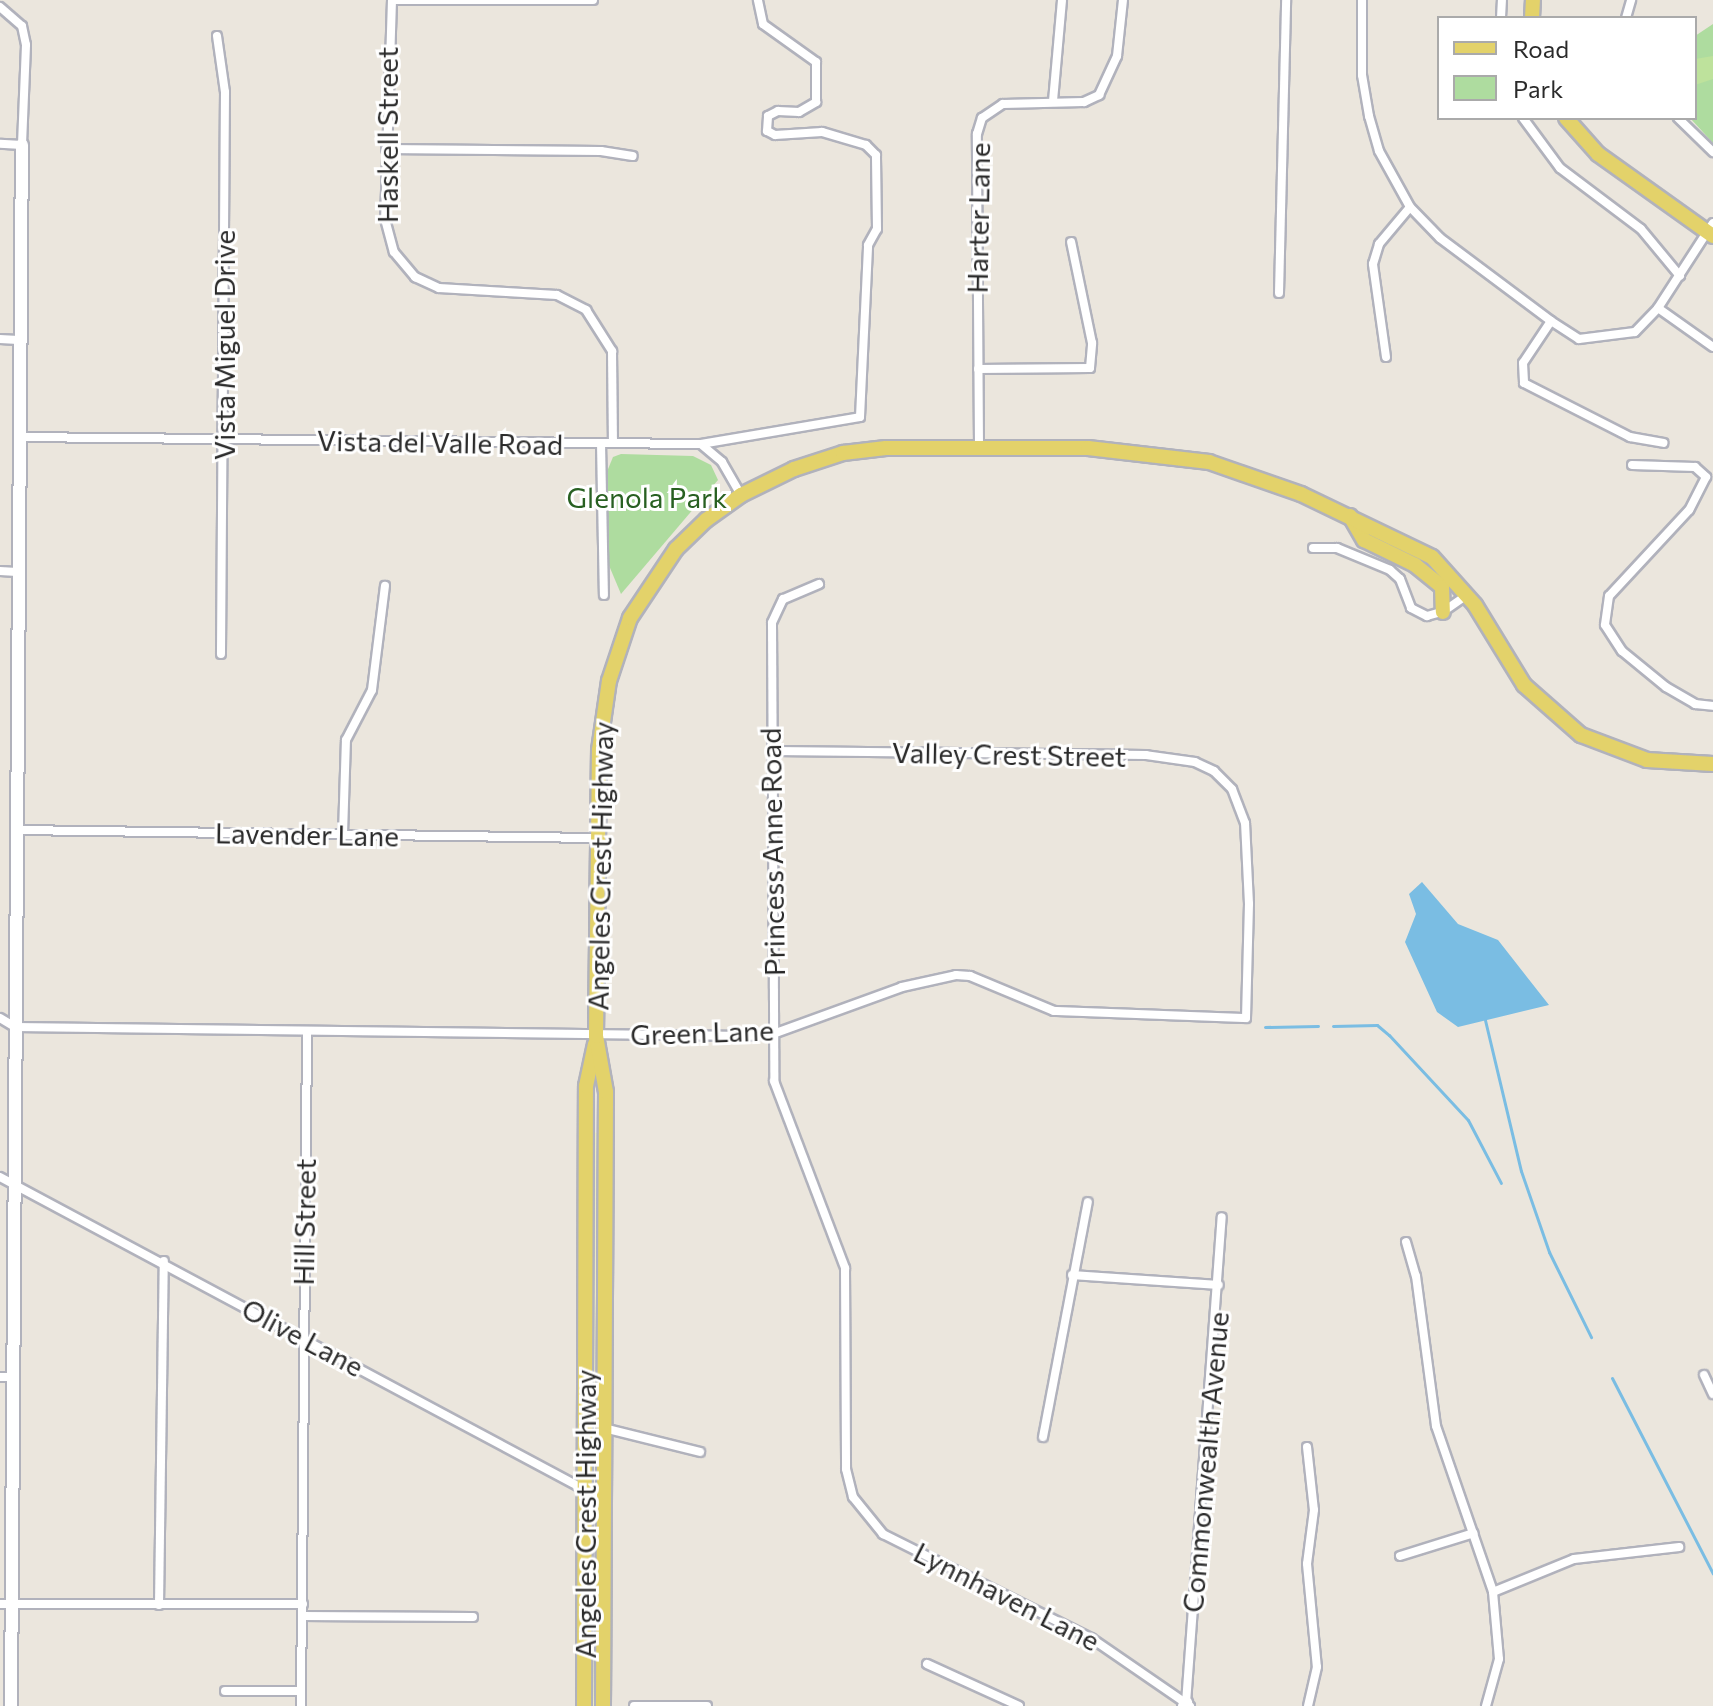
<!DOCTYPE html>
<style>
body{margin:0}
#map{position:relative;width:1713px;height:1706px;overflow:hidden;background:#ebe6dd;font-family:Commissioner,sans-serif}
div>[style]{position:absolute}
.green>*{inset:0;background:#aedc9f}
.sand>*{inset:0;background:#edeac3}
.pitch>*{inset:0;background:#bee29c}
.water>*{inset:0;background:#7abde3}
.stream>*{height:3px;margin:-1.5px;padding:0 1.5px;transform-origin:1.5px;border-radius:1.5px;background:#7abde3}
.roads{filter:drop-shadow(2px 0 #b1b2bc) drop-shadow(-2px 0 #b1b2bc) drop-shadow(0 2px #b1b2bc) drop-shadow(0 -2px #b1b2bc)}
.street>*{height:8px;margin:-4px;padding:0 4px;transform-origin:4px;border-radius:4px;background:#fff}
.secondary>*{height:12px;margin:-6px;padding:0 6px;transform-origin:6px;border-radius:6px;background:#fff}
.primary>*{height:14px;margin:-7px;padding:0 7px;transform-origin:7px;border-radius:7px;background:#e3d26a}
span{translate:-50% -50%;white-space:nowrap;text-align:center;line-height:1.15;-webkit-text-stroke:6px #fff;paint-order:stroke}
.street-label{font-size:28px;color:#2a2a2a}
.park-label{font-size:28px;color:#286021}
.legend{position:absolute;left:1437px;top:16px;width:260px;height:104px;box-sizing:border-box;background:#fff;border:2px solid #aaa;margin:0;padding:10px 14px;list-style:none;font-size:24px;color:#2a2a2a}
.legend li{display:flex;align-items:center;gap:16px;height:40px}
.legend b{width:40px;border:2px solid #aaa}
</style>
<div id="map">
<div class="green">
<div style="clip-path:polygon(1713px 24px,1713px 143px,1690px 118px,1695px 118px,1695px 36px)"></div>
<div style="clip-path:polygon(621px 454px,693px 456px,711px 465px,718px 480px,621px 594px,605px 556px,606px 474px,613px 457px)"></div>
</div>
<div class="sand">
<div style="clip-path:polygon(591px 1132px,599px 1133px,595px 1394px,592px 1393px)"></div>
<div style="clip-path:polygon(589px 1592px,598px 1593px,597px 1706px,589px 1706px)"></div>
</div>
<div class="pitch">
<div style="clip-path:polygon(1713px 56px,1713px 79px,1695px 85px,1695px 59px)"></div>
</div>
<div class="water">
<div style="clip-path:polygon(1422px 882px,1458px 924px,1498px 940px,1549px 1005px,1458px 1027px,1437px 1012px,1405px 942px,1416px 914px,1409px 894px)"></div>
</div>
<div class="stream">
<div style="left:1485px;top:1020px;width:155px;rotate:76.6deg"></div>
<div style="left:1521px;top:1171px;width:86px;rotate:70.9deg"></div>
<div style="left:1549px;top:1252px;width:95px;rotate:63.7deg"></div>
<div style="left:1333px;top:1026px;width:44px;rotate:-1.3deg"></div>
<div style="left:1377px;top:1025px;width:16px;rotate:40deg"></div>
<div style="left:1389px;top:1035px;width:116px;rotate:47.1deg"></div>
<div style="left:1468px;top:1120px;width:71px;rotate:62.4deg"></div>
<div style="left:1265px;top:1027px;width:53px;rotate:-1.1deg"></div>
<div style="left:1612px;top:1378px;width:220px;rotate:62.7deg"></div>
</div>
<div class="roads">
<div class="street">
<div style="left:392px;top:0;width:219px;rotate:91.8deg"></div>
<div style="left:385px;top:219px;width:34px;rotate:75deg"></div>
<div style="left:394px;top:252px;width:33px;rotate:50deg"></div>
<div style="left:415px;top:277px;width:26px;rotate:25deg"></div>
<div style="left:439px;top:288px;width:118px;rotate:3.4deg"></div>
<div style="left:557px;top:295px;width:33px;rotate:27deg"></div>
<div style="left:586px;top:310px;width:49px;rotate:57.6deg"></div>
<div style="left:612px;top:351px;width:92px;rotate:89.4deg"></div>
<div style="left:396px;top:0;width:197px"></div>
<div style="left:1362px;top:0;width:75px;rotate:90deg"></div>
<div style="left:1362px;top:75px;width:42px;rotate:80.3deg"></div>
<div style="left:1369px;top:116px;width:36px;rotate:74deg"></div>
<div style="left:1379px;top:151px;width:64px;rotate:61deg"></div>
<div style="left:1410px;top:207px;width:43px;rotate:45.9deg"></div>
<div style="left:1440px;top:238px;width:139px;rotate:36.8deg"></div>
<div style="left:1551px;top:321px;width:33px;rotate:33deg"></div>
<div style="left:1579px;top:339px;width:56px;rotate:-7.1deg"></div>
<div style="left:1635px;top:332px;width:33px;rotate:-46deg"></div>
<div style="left:1658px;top:308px;width:101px;rotate:-57.1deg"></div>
<div style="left:0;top:7px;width:29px;rotate:41deg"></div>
<div style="left:22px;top:26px;width:19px;rotate:78deg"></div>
<div style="left:26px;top:45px;width:100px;rotate:92.3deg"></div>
<div style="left:22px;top:145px;width:22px;rotate:-177deg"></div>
<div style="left:1501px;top:18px;width:18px;rotate:-87deg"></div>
<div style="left:1626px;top:18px;width:19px;rotate:-74deg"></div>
<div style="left:217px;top:36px;width:57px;rotate:81.9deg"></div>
<div style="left:225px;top:92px;width:562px;rotate:90.41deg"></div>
<div style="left:1053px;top:101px;width:101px;rotate:-84.9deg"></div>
<div style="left:1523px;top:118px;width:62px;rotate:53.5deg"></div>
<div style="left:1560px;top:168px;width:101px;rotate:37deg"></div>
<div style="left:1641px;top:229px;width:61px;rotate:50.3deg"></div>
<div style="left:1678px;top:118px;width:49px;rotate:44.2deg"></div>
<div style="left:386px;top:149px;width:215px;rotate:0.5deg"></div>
<div style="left:601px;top:151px;width:32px;rotate:9deg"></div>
<div style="left:1279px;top:293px;width:293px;rotate:-88.6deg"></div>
<div style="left:1658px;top:308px;width:67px;rotate:35.3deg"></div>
<div style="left:1551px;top:321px;width:50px;rotate:123.7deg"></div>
<div style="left:1523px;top:363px;width:20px;rotate:87deg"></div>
<div style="left:1524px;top:383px;width:119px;rotate:27deg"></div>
<div style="left:1630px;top:437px;width:34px;rotate:10deg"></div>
<div style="left:0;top:339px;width:18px;rotate:3deg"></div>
<div style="left:1386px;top:357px;width:94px;rotate:-98deg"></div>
<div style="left:1373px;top:264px;width:21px;rotate:-73deg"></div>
<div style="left:1379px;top:244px;width:48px;rotate:-50deg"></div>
<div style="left:978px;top:369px;width:112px;rotate:-0.5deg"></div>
<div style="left:1090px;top:368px;width:25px;rotate:-85deg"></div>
<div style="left:1092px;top:343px;width:103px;rotate:-101.7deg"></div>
<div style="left:18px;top:437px;width:683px;rotate:0.59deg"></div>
<div style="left:701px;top:444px;width:161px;rotate:-9.6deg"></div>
<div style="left:860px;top:417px;width:172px;rotate:-87.3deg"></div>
<div style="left:868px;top:245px;width:18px;rotate:-61deg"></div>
<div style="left:877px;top:229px;width:74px;rotate:-90.8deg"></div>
<div style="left:876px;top:155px;width:14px;rotate:-135deg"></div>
<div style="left:866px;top:145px;width:46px;rotate:-163.5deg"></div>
<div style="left:822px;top:132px;width:47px;rotate:176.3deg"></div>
<div style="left:775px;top:135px;width:9px;rotate:-153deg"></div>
<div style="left:767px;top:131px;width:15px;rotate:-86deg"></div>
<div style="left:768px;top:116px;width:11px;rotate:-27deg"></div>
<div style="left:778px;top:111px;width:21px;rotate:3deg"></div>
<div style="left:799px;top:112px;width:20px;rotate:-30deg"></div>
<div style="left:816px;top:102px;width:40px;rotate:-90deg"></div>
<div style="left:816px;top:62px;width:65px;rotate:-144.4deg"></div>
<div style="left:763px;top:24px;width:25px;rotate:-102deg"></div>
<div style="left:601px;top:443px;width:152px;rotate:88.9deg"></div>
<div style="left:702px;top:445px;width:26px;rotate:40deg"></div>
<div style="left:722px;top:462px;width:38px;rotate:60deg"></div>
<div style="left:979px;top:445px;width:311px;rotate:-90.4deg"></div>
<div style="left:977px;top:134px;width:17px;rotate:-73deg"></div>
<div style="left:982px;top:118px;width:25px;rotate:-34deg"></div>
<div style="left:1003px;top:104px;width:81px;rotate:-1.4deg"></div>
<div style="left:1084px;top:102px;width:17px;rotate:-25deg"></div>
<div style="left:1099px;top:95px;width:43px;rotate:-65.2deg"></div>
<div style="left:1117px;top:56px;width:56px;rotate:-83.9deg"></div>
<div style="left:1632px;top:465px;width:63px;rotate:1.8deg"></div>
<div style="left:1695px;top:467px;width:15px;rotate:42deg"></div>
<div style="left:1706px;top:477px;width:37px;rotate:117deg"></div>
<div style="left:1689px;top:510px;width:117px;rotate:132.9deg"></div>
<div style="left:1609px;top:596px;width:29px;rotate:98deg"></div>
<div style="left:1605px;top:625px;width:31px;rotate:57deg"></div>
<div style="left:1622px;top:651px;width:57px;rotate:39.3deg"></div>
<div style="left:1666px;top:687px;width:34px;rotate:30deg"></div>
<div style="left:1695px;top:704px;width:18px;rotate:6deg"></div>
<div style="left:1313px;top:548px;width:24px"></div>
<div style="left:1337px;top:548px;width:57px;rotate:22.5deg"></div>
<div style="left:1390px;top:570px;width:13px;rotate:42deg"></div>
<div style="left:1400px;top:579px;width:31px;rotate:69deg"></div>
<div style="left:1411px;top:608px;width:18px;rotate:27deg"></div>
<div style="left:1427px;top:616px;width:18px;rotate:-16deg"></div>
<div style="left:1444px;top:611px;width:28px;rotate:-35deg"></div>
<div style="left:0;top:571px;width:17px;rotate:3deg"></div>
<div style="left:819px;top:584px;width:39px;rotate:157deg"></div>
<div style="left:783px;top:599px;width:26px;rotate:115deg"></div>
<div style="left:772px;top:623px;width:458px;rotate:89.7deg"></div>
<div style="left:774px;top:1081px;width:200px;rotate:69.2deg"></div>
<div style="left:845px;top:1268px;width:201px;rotate:89.7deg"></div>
<div style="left:846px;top:1469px;width:29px;rotate:76deg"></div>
<div style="left:853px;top:1497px;width:48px;rotate:51deg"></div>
<div style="left:883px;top:1534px;width:233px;rotate:26.6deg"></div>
<div style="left:1091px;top:1638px;width:120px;rotate:34.5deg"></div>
<div style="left:16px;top:830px;width:583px;rotate:0.79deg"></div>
<div style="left:343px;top:834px;width:94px;rotate:-88.2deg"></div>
<div style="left:346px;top:740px;width:56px;rotate:-62.5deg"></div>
<div style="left:372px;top:690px;width:105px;rotate:-82.9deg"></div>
<div style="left:0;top:1018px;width:17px;rotate:31deg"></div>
<div style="left:15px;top:1027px;width:732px;rotate:0.7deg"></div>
<div style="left:747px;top:1036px;width:26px;rotate:-4deg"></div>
<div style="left:773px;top:1034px;width:137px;rotate:-20deg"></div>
<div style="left:902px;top:987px;width:55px;rotate:-12.5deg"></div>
<div style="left:956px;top:975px;width:14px;rotate:4deg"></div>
<div style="left:970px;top:976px;width:91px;rotate:22.6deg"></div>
<div style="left:1054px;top:1011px;width:192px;rotate:2.1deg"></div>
<div style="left:1246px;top:1018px;width:114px;rotate:-88.5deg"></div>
<div style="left:1249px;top:904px;width:81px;rotate:-92.8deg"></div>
<div style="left:1245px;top:823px;width:36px;rotate:-111deg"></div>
<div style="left:1232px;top:789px;width:25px;rotate:-135deg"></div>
<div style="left:1214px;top:771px;width:21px;rotate:-155deg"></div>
<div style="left:1195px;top:762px;width:49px;rotate:-171.9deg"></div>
<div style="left:1146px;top:755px;width:371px;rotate:-179.4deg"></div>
<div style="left:0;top:1177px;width:685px;rotate:28.14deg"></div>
<div style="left:1406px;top:1242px;width:35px;rotate:74deg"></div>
<div style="left:1416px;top:1276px;width:151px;rotate:82.4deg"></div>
<div style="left:1436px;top:1426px;width:176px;rotate:71deg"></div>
<div style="left:1493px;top:1592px;width:67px;rotate:84.9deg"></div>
<div style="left:1499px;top:1659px;width:49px;rotate:105.5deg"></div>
<div style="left:1072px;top:1275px;width:147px;rotate:3.9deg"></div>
<div style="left:1704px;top:1375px;width:21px;rotate:65deg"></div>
<div style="left:0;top:1377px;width:13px"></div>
<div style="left:604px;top:1428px;width:99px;rotate:14deg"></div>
<div style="left:1043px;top:1437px;width:239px;rotate:-79.2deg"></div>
<div style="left:1307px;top:1447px;width:63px;rotate:83.7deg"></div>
<div style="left:1314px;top:1510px;width:54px;rotate:97.4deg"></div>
<div style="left:1307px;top:1564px;width:103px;rotate:84.5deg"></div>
<div style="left:1317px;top:1667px;width:40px;rotate:103deg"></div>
<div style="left:1400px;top:1556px;width:77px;rotate:-17.3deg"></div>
<div style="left:1493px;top:1592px;width:87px;rotate:-22.2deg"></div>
<div style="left:1574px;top:1559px;width:106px;rotate:-6.5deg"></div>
<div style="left:0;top:1604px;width:303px"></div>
<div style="left:159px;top:1605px;width:344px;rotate:-89.2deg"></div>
<div style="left:302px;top:1616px;width:171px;rotate:0.3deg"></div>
<div style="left:927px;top:1664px;width:101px;rotate:24.5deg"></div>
<div style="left:225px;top:1691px;width:76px"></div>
<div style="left:1186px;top:1703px;width:487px;rotate:-85.8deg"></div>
<div style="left:301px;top:1706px;width:675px;rotate:-89.49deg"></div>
<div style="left:634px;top:1706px;width:73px"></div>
</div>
<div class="secondary">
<div style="left:11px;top:1706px;width:1561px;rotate:-89.6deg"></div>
<div style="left:1184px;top:1706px;width:4px;rotate:-56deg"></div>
</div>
<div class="primary">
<div style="left:1532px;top:18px;width:18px;rotate:-87deg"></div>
<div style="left:1566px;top:118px;width:48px;rotate:48.4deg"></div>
<div style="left:1598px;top:154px;width:141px;rotate:35.5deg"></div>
<div style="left:1350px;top:516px;width:28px;rotate:60deg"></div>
<div style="left:1364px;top:540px;width:57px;rotate:26.1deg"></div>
<div style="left:1415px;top:565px;width:35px;rotate:39deg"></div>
<div style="left:1442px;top:587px;width:25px;rotate:88deg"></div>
<div style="left:584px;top:1706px;width:620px;rotate:-89.82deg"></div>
<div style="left:586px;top:1086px;width:43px;rotate:-77.9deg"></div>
<div style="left:603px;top:1706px;width:614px;rotate:-89.72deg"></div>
<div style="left:606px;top:1092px;width:57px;rotate:-100.1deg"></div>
<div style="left:596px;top:1036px;width:286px;rotate:-89.4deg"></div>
<div style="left:599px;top:750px;width:70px;rotate:-81.8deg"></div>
<div style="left:609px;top:681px;width:66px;rotate:-71.6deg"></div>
<div style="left:630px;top:618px;width:83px;rotate:-56.3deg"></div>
<div style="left:676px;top:549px;width:42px;rotate:-44deg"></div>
<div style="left:706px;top:520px;width:43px;rotate:-35.5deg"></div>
<div style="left:741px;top:495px;width:59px;rotate:-26.1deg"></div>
<div style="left:794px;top:469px;width:52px;rotate:-18.1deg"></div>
<div style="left:843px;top:453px;width:43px;rotate:-6.6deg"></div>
<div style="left:886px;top:448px;width:202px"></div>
<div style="left:1088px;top:448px;width:122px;rotate:6.6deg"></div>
<div style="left:1209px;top:462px;width:97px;rotate:19.2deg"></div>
<div style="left:1301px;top:494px;width:145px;rotate:25.7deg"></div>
<div style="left:1432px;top:557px;width:64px;rotate:48.1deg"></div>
<div style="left:1475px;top:605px;width:94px;rotate:58.5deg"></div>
<div style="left:1524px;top:685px;width:76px;rotate:41.3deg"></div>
<div style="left:1581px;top:735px;width:71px;rotate:20.7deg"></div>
<div style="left:1647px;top:760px;width:66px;rotate:3.5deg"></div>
</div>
</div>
<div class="street-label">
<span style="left:387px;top:135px;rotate:-90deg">Haskell Street</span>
<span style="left:978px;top:218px;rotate:-89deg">Harter Lane</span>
<span style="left:224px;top:345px;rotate:-90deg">Vista Miguel Drive</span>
<span style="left:440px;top:442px;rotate:1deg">Vista del Valle Road</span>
<span style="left:1009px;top:754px;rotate:1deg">Valley Crest Street</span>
<span style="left:307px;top:834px;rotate:1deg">Lavender Lane</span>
<span style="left:772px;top:852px;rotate:-91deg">Princess Anne Road</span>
<span style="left:600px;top:866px;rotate:-89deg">Angeles Crest Highway</span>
<span style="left:702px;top:1032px;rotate:-2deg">Green Lane</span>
<span style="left:304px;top:1222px;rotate:-89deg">Hill Street</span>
<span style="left:303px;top:1337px;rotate:28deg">Olive Lane</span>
<span style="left:1205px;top:1462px;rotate:-85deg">Commonwealth Avenue</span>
<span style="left:585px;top:1514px;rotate:-90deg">Angeles Crest Highway</span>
<span style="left:1007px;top:1596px;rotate:27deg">Lynnhaven Lane</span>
</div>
<div class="park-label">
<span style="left:647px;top:497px">Glenola Park</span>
</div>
<ul class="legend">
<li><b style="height:10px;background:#e3d26a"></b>Road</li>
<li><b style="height:22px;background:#aedc9f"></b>Park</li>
</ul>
</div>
